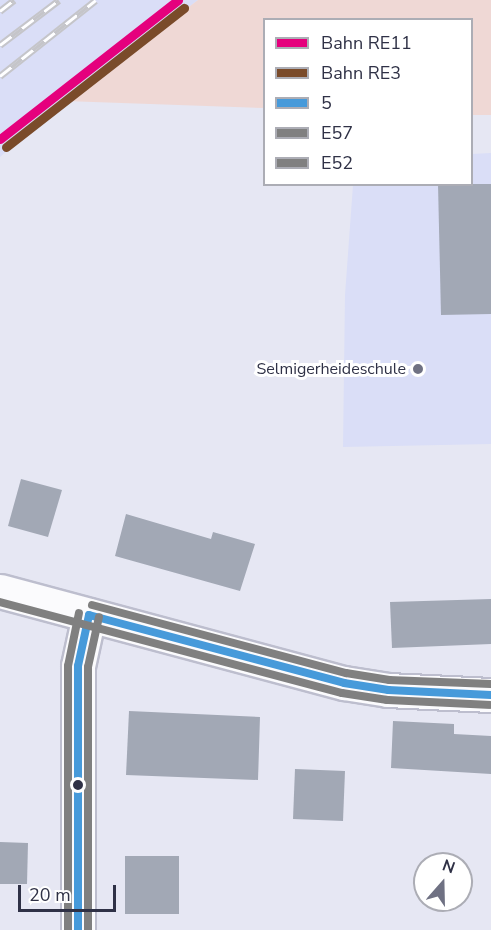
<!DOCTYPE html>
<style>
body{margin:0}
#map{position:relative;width:491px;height:930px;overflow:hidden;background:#e6e7f3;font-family:"Nunito Sans",sans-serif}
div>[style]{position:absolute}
.built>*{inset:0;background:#dadef7}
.green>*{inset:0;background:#efd8d5}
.building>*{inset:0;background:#a2a8b5}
.roads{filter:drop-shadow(2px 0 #bdbece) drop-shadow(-2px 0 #bdbece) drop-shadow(0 2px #bdbece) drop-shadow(0 -2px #bdbece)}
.minor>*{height:33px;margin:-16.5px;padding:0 16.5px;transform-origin:16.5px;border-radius:16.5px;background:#fbfbfd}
.rail>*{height:7px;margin-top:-3.5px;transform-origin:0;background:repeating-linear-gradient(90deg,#fff 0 14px,#c5c5c9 0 28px);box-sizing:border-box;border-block:2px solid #c5c5c9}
.bus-1>*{height:8px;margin:-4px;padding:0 4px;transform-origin:4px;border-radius:4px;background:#479ada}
.bus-2>*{height:8px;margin:-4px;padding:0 4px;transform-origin:4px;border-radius:4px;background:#808080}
.bus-3>*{height:8px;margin:-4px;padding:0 4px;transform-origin:4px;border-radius:4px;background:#808080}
.rail-1>*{height:9px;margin:-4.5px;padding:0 4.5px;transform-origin:4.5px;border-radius:4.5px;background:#e5007d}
.rail-2>*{height:9px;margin:-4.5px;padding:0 4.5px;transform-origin:4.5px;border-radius:4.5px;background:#7a4b2a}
.dots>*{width:16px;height:16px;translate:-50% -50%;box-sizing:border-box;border:3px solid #fff;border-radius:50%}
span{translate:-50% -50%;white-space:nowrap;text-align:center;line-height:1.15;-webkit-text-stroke:6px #fff;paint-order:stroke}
.poi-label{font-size:16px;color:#2f3146}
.right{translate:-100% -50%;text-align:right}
.legend{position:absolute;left:263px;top:18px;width:210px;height:168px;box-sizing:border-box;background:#fff;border:2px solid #acadb5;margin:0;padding:8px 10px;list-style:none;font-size:18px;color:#2f3146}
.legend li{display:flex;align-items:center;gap:12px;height:30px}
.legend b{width:30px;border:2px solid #acadb5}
.north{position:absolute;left:413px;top:852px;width:60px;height:60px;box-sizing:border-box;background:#fff;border:2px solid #acadb5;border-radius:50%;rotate:20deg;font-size:16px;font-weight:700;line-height:24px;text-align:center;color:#2f3146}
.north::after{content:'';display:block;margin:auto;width:21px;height:27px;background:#6f7183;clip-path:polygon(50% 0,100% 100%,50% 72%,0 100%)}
.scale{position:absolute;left:18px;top:885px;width:98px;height:27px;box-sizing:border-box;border:3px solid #2f3146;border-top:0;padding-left:8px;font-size:18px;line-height:21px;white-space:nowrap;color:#2f3146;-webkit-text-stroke:4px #fff;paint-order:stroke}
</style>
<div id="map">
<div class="built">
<div style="clip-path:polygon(0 0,198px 0,65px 101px,0 157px)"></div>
<div style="clip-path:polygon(491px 153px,491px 444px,343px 447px,345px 295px,353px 185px,472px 184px,472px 154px)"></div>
</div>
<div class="green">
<div style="clip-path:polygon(198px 0,491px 0,491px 115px,472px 115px,472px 20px,264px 20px,264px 108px,65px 101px)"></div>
</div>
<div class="building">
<div style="clip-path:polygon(438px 184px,491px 184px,491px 314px,441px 315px)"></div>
<div style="clip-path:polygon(21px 479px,62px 490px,48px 537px,8px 526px)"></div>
<div style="clip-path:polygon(126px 514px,211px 539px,213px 532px,255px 544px,240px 591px,115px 556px)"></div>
<div style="clip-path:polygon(491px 599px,491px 644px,392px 648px,390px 602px)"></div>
<div style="clip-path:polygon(129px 711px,260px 717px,258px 780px,126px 775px)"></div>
<div style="clip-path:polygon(393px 721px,454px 724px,454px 734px,491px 736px,491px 774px,391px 768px)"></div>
<div style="clip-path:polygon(295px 769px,345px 771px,343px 821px,293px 819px)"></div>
<div style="clip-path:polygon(0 842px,28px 843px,27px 884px,0 884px)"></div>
<div style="clip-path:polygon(125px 856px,179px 856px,179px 914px,125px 914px)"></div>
</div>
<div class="roads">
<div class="minor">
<div style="left:0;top:591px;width:356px;rotate:15deg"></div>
<div style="left:344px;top:683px;width:45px;rotate:9deg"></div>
<div style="left:388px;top:690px;width:103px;rotate:2.8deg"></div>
<div style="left:78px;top:930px;width:264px;rotate:-90deg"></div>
<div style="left:78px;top:666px;width:52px;rotate:-77.8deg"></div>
</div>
</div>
<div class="rail">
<div style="left:0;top:11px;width:18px;rotate:-38deg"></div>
<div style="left:0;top:45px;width:74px;rotate:-37.3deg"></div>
<div style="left:0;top:76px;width:122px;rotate:-38.4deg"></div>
</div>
<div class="bus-1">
<div style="left:89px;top:615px;width:264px;rotate:14.9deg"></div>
<div style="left:344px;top:683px;width:45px;rotate:9deg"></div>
<div style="left:388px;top:690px;width:103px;rotate:2.8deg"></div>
<div style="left:78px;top:930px;width:264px;rotate:-90deg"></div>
<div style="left:78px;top:666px;width:52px;rotate:-77.8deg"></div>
</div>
<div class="bus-2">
<div style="left:0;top:602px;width:354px;rotate:14.9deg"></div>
<div style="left:342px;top:693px;width:46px;rotate:8.8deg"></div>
<div style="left:387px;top:700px;width:103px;rotate:2.8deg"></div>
<div style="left:88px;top:930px;width:263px;rotate:-90deg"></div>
<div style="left:88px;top:667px;width:51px;rotate:-77.6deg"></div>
</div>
<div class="bus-3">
<div style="left:92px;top:605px;width:263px;rotate:15deg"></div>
<div style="left:346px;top:673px;width:44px;rotate:9.2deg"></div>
<div style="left:389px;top:680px;width:102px;rotate:2.2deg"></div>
<div style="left:68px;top:930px;width:264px;rotate:-90deg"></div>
<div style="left:68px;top:666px;width:54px;rotate:-78.3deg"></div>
</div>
<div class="rail-1">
<div style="left:0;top:139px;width:226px;rotate:-38deg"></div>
</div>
<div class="rail-2">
<div style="left:6px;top:147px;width:226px;rotate:-38deg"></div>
</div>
<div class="dots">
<div style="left:418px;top:369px;background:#6f7183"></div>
<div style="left:78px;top:785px;background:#2f3146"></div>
</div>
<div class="poi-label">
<span class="right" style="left:406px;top:369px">Selmigerheideschule</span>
</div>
<ul class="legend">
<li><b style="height:8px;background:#e5007d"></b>Bahn RE11</li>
<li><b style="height:8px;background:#7a4b2a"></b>Bahn RE3</li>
<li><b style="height:8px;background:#479ada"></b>5</li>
<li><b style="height:8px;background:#808080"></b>E57</li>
<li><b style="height:8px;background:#808080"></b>E52</li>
</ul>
<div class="north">N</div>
<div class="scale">20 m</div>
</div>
